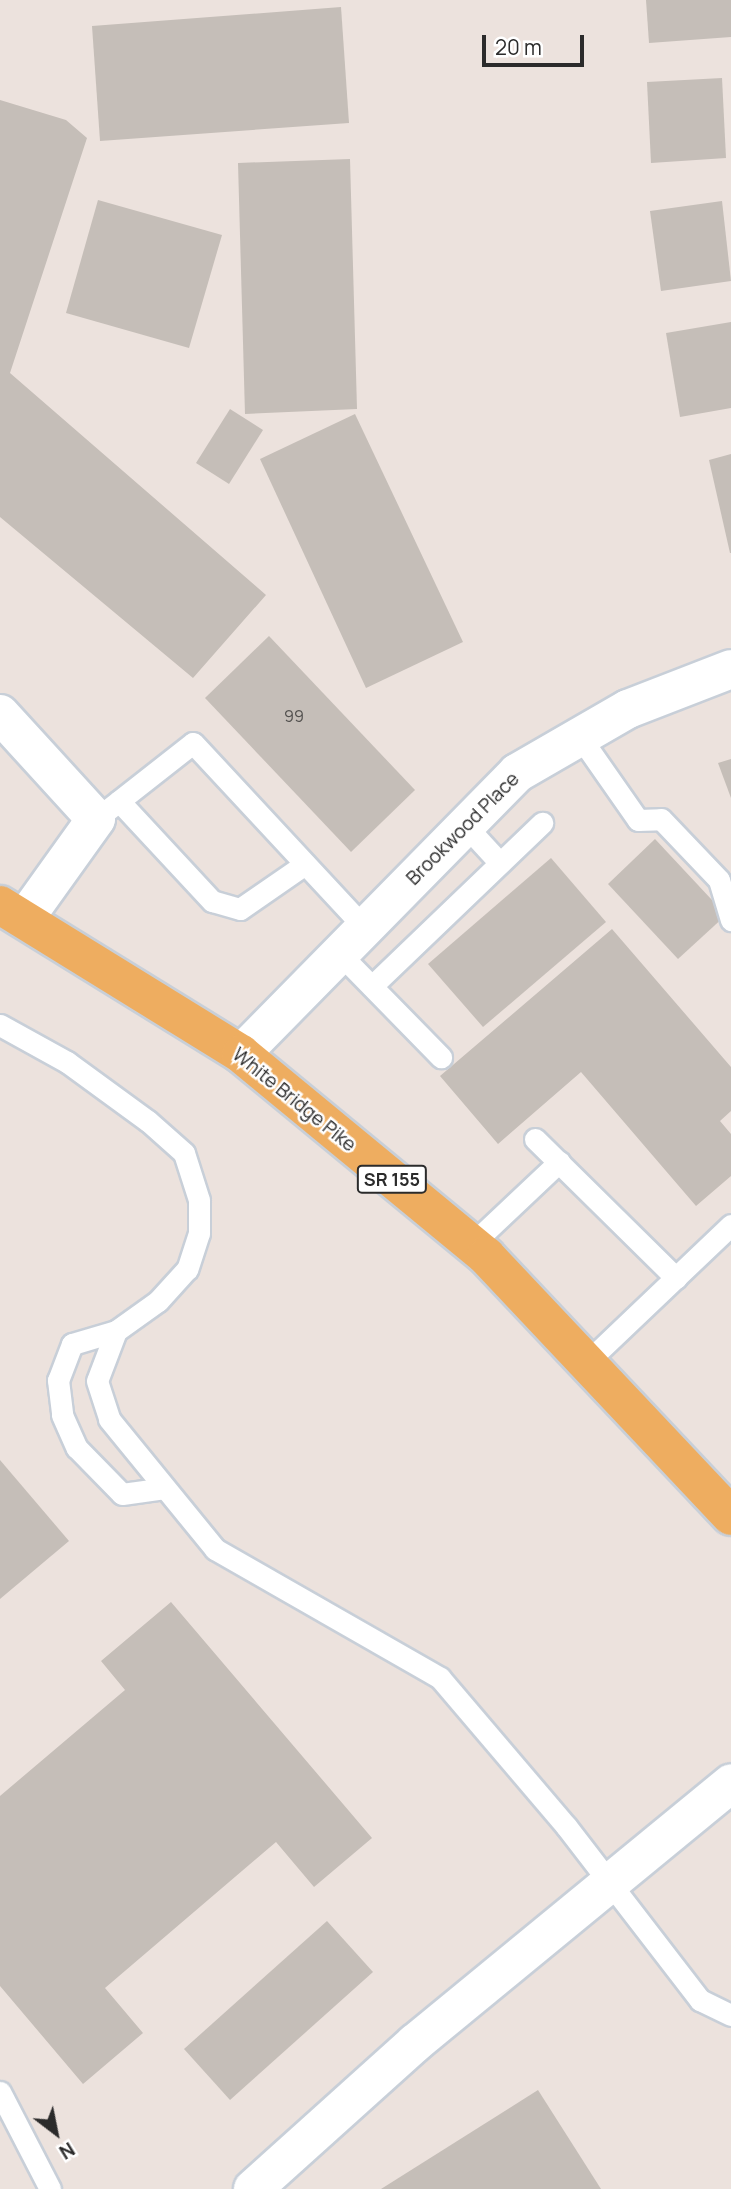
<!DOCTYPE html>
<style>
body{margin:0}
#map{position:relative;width:731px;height:2189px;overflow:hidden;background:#ece2dd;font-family:Manrope,sans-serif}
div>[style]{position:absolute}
.building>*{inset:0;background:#c5beb8}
.roads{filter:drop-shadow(2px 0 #c8cfd8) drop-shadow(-2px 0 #c8cfd8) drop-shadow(0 2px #c8cfd8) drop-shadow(0 -2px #c8cfd8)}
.service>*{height:21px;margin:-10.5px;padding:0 10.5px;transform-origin:10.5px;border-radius:10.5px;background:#fff}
.minor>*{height:38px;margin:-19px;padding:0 19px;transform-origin:19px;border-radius:19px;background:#fff}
.primary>*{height:38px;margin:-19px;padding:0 19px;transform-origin:19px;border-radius:19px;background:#eead60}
span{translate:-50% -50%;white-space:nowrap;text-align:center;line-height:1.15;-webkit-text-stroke:5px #fff;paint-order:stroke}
.number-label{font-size:16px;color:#52504e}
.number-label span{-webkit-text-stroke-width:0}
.shield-label span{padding:2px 5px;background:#fff;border:2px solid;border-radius:5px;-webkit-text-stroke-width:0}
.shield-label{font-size:18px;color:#2b2b2b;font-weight:700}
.street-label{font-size:19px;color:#2b2b2b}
.north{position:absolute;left:21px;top:2098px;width:70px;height:70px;-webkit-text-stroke:5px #fff;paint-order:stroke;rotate:148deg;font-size:19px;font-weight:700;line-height:28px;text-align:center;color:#2b2b2b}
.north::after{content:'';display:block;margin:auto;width:24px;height:32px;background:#2b2b2b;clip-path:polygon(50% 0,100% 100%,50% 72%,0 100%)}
.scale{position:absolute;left:482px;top:35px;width:102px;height:32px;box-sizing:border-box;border:4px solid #2b2b2b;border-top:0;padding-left:9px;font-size:21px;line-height:24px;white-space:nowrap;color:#2b2b2b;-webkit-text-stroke:5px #fff;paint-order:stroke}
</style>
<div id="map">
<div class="building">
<div style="clip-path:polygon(646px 0,731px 0,731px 37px,649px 43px)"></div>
<div style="clip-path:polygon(341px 7px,349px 123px,100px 141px,92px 26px)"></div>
<div style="clip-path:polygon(722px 78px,726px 158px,651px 163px,647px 82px)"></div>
<div style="clip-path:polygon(0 100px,66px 120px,87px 138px,10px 373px,266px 595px,193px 678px,0 517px)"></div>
<div style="clip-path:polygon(350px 159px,357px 409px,245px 414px,238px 163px)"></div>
<div style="clip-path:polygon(98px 200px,222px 235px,189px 348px,66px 313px)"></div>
<div style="clip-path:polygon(722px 201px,731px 281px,661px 291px,650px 211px)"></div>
<div style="clip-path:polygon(731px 322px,731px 408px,680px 417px,666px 333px)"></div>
<div style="clip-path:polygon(230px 409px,263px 430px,229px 484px,196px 463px)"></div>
<div style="clip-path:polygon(355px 414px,463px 642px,366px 688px,260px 459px)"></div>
<div style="clip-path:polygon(731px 454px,731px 553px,730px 553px,709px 460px)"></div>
<div style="clip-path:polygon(269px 636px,415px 790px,351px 852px,205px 698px)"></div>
<div style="clip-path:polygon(731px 759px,731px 798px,718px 763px)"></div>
<div style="clip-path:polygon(655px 839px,726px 915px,678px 959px,608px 884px)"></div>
<div style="clip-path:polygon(551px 858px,606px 922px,483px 1027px,428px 964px)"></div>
<div style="clip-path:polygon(612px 929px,731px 1067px,731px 1111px,720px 1121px,731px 1134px,731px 1176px,696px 1206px,581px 1072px,498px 1144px,440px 1076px)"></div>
<div style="clip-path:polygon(0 1460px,69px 1541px,0 1599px)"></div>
<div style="clip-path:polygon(171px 1602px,372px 1838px,314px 1887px,276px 1842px,105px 1988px,143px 2033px,83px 2084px,0 1986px,0 1796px,125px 1690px,101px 1661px)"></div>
<div style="clip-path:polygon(327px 1921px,373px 1972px,230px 2100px,184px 2049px)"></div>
<div style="clip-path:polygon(538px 2090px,601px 2189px,381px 2189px)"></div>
</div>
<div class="roads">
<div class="service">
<div style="left:580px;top:737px;width:101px;rotate:55.1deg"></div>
<div style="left:638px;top:820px;width:23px;rotate:-2deg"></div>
<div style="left:661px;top:819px;width:84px;rotate:46.4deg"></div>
<div style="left:719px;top:880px;width:42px;rotate:73.3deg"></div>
<div style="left:119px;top:801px;width:137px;rotate:47.1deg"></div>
<div style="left:212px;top:901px;width:29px;rotate:16deg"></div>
<div style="left:240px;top:909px;width:79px;rotate:-34.7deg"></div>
<div style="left:96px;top:819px;width:123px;rotate:-38.1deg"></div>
<div style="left:193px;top:743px;width:251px;rotate:47.1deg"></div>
<div style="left:466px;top:826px;width:50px;rotate:47.4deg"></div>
<div style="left:339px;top:953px;width:146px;rotate:45.6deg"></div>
<div style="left:372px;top:986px;width:236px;rotate:-43.8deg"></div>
<div style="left:0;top:1025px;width:77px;rotate:28.9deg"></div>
<div style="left:67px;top:1062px;width:100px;rotate:36.1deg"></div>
<div style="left:148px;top:1121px;width:48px;rotate:41.6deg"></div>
<div style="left:184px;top:1153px;width:49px;rotate:72.3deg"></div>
<div style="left:199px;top:1200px;width:33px;rotate:90deg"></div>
<div style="left:199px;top:1233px;width:38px;rotate:108deg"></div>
<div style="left:187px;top:1269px;width:43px;rotate:132.2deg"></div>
<div style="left:158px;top:1301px;width:52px;rotate:144.5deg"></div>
<div style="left:116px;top:1331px;width:53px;rotate:110.8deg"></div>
<div style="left:97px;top:1381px;width:40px;rotate:72deg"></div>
<div style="left:109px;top:1419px;width:168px;rotate:50.8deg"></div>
<div style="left:215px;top:1549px;width:259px;rotate:29.8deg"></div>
<div style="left:440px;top:1678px;width:194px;rotate:49.6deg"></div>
<div style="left:566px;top:1826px;width:220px;rotate:52.4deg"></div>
<div style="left:700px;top:2000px;width:34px;rotate:26deg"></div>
<div style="left:535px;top:1139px;width:198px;rotate:44.6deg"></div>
<div style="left:472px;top:1244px;width:120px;rotate:-43.3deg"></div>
<div style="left:116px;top:1331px;width:46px;rotate:163.5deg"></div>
<div style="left:72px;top:1344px;width:39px;rotate:111deg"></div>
<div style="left:58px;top:1380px;width:35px;rotate:83deg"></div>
<div style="left:62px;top:1415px;width:36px;rotate:66deg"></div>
<div style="left:77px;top:1448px;width:64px;rotate:45.6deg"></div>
<div style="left:122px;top:1494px;width:43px;rotate:-7.9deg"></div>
<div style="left:586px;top:1363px;width:200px;rotate:-43.6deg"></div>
<div style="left:0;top:2092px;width:109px;rotate:62.7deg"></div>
</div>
<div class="minor">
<div style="left:0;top:714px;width:142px;rotate:47.6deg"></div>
<div style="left:96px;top:819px;width:122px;rotate:125.6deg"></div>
<div style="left:241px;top:1054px;width:394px;rotate:-45.5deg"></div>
<div style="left:517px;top:773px;width:128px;rotate:-30deg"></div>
<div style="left:628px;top:709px;width:110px;rotate:-21.2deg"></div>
<div style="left:253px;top:2189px;width:218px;rotate:-42deg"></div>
<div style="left:415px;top:2043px;width:409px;rotate:-39.4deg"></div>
</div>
<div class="primary">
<div style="left:0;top:905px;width:283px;rotate:31.7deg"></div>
<div style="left:241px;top:1054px;width:318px;rotate:39.5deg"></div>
<div style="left:486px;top:1256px;width:357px;rotate:46.7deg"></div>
</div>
</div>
<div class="number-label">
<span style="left:294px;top:716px">99</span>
</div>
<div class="shield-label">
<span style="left:392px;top:1179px">SR 155</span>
</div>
<div class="street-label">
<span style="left:463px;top:829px;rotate:-45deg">Brookwood Place</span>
<span style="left:294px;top:1100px;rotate:39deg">White Bridge Pike</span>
</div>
<div class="north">N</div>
<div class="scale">20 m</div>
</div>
